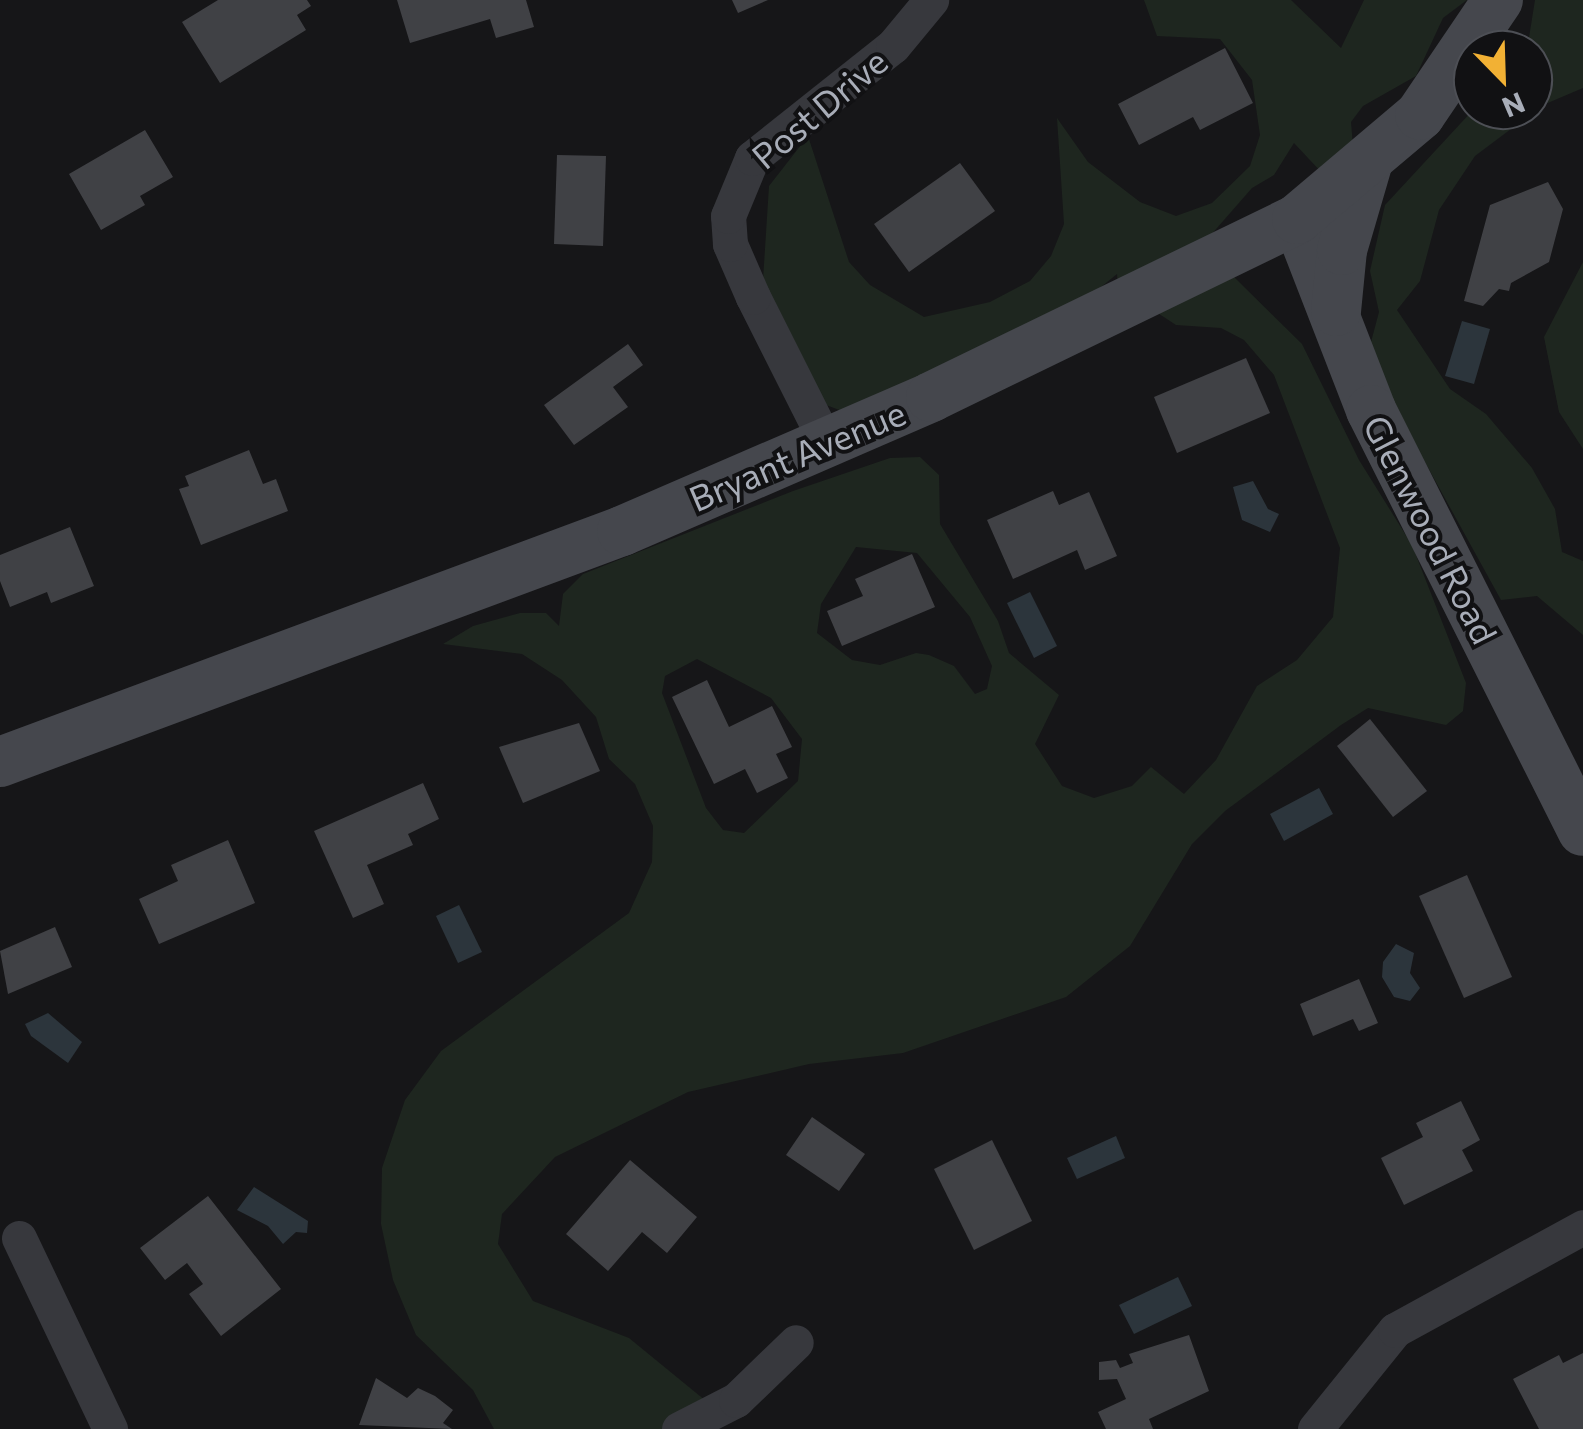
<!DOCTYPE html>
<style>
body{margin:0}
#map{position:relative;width:1583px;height:1429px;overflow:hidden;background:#161618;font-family:Commissioner,sans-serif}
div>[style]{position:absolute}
.green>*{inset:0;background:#1e261f}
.water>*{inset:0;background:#2c353c}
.building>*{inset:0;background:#404145}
.minor>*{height:35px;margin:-17.5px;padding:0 17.5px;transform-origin:17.5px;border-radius:17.5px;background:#37383d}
.secondary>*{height:50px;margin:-25px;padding:0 25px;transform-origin:25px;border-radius:25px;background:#45474d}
span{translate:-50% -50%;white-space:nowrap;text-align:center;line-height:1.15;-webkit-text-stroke:8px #111113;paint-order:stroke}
.street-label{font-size:35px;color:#a8adb8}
.north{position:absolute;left:1453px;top:30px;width:100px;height:100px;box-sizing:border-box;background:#111113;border:2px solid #4d4f55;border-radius:50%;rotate:157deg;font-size:28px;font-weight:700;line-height:40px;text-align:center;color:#a8adb8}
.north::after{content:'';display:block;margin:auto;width:35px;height:45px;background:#f2b134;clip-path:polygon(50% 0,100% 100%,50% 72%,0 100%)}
</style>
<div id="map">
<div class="green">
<div style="clip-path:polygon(evenodd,1144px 0,1291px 0,1341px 48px,1364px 0,1467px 0,1443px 18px,1416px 76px,1363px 106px,1351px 122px,1353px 146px,1323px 174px,1294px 143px,1274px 175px,1252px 188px,1210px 236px,1232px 275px,1302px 344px,1359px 460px,1412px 545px,1466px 683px,1463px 711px,1446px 725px,1368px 708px,1341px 725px,1225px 811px,1192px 844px,1130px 946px,1066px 997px,903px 1053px,809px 1064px,688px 1092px,555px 1157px,502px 1214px,498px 1244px,533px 1301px,629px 1338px,717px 1410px,679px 1429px,494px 1429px,473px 1390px,416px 1335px,393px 1280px,381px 1224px,382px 1168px,405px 1100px,441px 1051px,629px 913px,652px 862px,653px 826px,635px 784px,609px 759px,596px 717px,562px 680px,522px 654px,443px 644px,473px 626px,520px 613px,546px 613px,559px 626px,563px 594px,583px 574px,793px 491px,890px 458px,920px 457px,939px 475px,940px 524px,998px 621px,1009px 653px,1059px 695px,1035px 744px,1062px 786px,1094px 798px,1132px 786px,1151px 767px,1184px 794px,1216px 760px,1257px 686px,1297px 660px,1333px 617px,1340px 548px,1274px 375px,1244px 340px,1221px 328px,1176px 325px,1118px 287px,1117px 274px,1090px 296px,847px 413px,821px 403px,763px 280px,769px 186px,808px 136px,849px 262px,870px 285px,924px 317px,990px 302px,1030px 281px,1051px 256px,1064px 224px,1057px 118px,1088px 162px,1140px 202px,1176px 216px,1212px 203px,1250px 166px,1260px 135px,1252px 80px,1220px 39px,1157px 36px,1144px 0,856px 547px,917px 553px,970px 617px,992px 666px,987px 689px,975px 694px,954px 666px,929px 655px,916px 653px,880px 665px,852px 660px,817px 633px,821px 604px,856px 547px,1144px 0,697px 659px,771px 698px,802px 739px,798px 781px,744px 833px,723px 830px,706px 808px,662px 693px,665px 676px,697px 659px)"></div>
<div style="clip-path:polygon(1535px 0,1583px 0,1583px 88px,1543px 105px,1475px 156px,1439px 210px,1420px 281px,1397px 310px,1450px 389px,1486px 414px,1532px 468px,1555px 509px,1562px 552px,1583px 561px,1583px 635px,1537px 596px,1501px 600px,1367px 357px,1379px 312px,1370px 271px,1385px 205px,1473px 110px,1533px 110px,1533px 50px,1527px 50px)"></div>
<div style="clip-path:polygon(1583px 262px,1583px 449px,1559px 412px,1544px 337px)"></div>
</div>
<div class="water">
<div style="clip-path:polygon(1462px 321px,1490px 329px,1474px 384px,1445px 376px)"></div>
<div style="clip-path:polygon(1253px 481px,1268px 509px,1279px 514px,1270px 532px,1242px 520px,1233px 487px)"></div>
<div style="clip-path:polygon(1030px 592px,1057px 646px,1034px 658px,1007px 603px)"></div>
<div style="clip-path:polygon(1319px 788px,1333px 814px,1284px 841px,1270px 814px)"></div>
<div style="clip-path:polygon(459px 905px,482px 952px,458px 963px,436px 916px)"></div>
<div style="clip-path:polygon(1396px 944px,1414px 953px,1410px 973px,1420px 988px,1410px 1001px,1394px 997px,1382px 977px,1383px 962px)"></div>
<div style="clip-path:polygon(48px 1013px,82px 1042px,68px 1063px,31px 1036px,25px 1024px)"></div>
<div style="clip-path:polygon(1116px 1136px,1125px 1158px,1077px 1179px,1067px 1158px)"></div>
<div style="clip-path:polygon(254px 1187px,308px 1221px,307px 1233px,296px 1232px,283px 1244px,268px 1226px,237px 1210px)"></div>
<div style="clip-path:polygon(1178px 1277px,1192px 1306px,1134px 1334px,1119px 1305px)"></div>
</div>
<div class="building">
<div style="clip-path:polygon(218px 0,307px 0,311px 6px,297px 15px,306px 30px,220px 83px,182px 22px)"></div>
<div style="clip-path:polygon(397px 0,526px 0,534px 27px,496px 38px,490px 19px,410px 43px)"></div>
<div style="clip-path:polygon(732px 0,768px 0,738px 13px)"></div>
<div style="clip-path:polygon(1225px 48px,1253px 103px,1200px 130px,1193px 117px,1139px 145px,1118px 104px)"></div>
<div style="clip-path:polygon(145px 130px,173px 177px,140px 196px,145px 205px,101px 230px,69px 174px)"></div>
<div style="clip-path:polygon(557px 155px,606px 156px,603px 246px,554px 244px)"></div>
<div style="clip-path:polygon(960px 163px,995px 211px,909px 272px,874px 224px)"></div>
<div style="clip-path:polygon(1548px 182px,1563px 209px,1549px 262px,1511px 283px,1509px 291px,1499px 289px,1483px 306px,1464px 301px,1490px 205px)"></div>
<div style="clip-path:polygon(628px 344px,643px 365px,613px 387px,628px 407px,574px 445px,544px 405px)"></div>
<div style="clip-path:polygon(1246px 358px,1270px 413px,1177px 453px,1154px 397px)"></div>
<div style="clip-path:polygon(249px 450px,263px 484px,276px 479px,288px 511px,201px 545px,179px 489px,189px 486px,185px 476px)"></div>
<div style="clip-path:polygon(1053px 491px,1059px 505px,1089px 492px,1117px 556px,1085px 570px,1077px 550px,1013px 579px,987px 520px)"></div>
<div style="clip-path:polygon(70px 527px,94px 586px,51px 603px,47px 592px,10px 607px,0 581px,0 555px)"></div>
<div style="clip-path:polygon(912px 554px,935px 607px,842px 646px,827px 611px,863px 596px,855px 579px)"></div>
<div style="clip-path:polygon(707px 680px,729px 727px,772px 706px,792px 747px,776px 754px,788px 778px,757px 793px,745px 769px,714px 784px,672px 697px)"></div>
<div style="clip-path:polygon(1370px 719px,1427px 791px,1393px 817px,1337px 746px)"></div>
<div style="clip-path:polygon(579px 723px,600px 771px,523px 803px,499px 747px)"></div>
<div style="clip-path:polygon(423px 783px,439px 819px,408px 834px,413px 845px,367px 865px,384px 904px,353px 918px,314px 831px)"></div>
<div style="clip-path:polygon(228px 840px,255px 903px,159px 944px,139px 899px,178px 881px,171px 865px)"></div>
<div style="clip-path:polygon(1467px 875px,1512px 977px,1464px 998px,1419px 896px)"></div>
<div style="clip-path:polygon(55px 927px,72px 967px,8px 994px,0 951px)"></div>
<div style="clip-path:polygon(1359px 979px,1378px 1023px,1359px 1031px,1353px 1019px,1313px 1036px,1300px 1004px)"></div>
<div style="clip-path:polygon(1461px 1101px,1480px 1140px,1462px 1150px,1473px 1171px,1404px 1205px,1381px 1158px,1423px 1137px,1416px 1123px)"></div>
<div style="clip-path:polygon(812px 1117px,865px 1154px,839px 1191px,786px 1155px)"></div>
<div style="clip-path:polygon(992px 1140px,1032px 1221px,974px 1250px,934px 1169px)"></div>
<div style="clip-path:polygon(630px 1160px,697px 1217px,667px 1253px,642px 1232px,608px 1271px,566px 1234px)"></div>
<div style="clip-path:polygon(208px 1196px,281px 1289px,221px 1336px,189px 1294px,203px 1284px,187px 1263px,165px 1280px,140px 1248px)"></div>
<div style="clip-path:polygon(1189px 1335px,1209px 1391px,1149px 1419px,1153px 1429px,1106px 1429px,1098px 1412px,1126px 1399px,1117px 1379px,1099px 1380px,1099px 1362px,1116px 1360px,1120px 1368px,1133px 1363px,1129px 1354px)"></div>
<div style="clip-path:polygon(1583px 1353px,1583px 1429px,1539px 1429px,1513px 1379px,1559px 1355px,1563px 1363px)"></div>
<div style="clip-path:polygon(376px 1378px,407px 1398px,418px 1388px,435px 1396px,453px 1410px,443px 1423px,452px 1429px,359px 1425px)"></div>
</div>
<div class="minor">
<div style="left:827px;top:444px;width:165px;rotate:-116.7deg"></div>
<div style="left:753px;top:297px;width:58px;rotate:-113.5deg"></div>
<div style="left:730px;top:244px;width:28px;rotate:-94deg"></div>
<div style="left:728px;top:216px;width:63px;rotate:-67.5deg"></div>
<div style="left:752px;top:158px;width:180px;rotate:-38.5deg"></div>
<div style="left:893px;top:46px;width:60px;rotate:-50.4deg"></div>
<div style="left:19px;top:1238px;width:212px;rotate:64.5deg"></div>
<div style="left:679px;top:1429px;width:64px;rotate:-27deg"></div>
<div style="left:736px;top:1400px;width:83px;rotate:-44deg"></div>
<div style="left:1315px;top:1429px;width:127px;rotate:-51.1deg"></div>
<div style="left:1395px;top:1330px;width:214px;rotate:-28.7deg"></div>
</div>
<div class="secondary">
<div style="left:1297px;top:219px;width:205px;rotate:68.8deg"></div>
<div style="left:1371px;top:410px;width:471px;rotate:63.3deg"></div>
<div style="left:1336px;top:311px;width:61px;rotate:-84.4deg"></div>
<div style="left:1342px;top:250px;width:93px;rotate:-73.7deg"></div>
<div style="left:0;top:762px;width:664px;rotate:-20.37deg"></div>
<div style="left:622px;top:531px;width:337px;rotate:-23.4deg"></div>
<div style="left:931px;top:397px;width:407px;rotate:-25.9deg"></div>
<div style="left:1297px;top:219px;width:161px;rotate:-40.2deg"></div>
<div style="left:1420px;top:115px;width:139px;rotate:-55.9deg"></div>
</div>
<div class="street-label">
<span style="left:819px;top:108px;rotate:-40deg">Post Drive</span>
<span style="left:797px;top:455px;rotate:-23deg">Bryant Avenue</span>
<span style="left:1431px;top:529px;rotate:63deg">Glenwood Road</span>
</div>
<div class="north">N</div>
</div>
